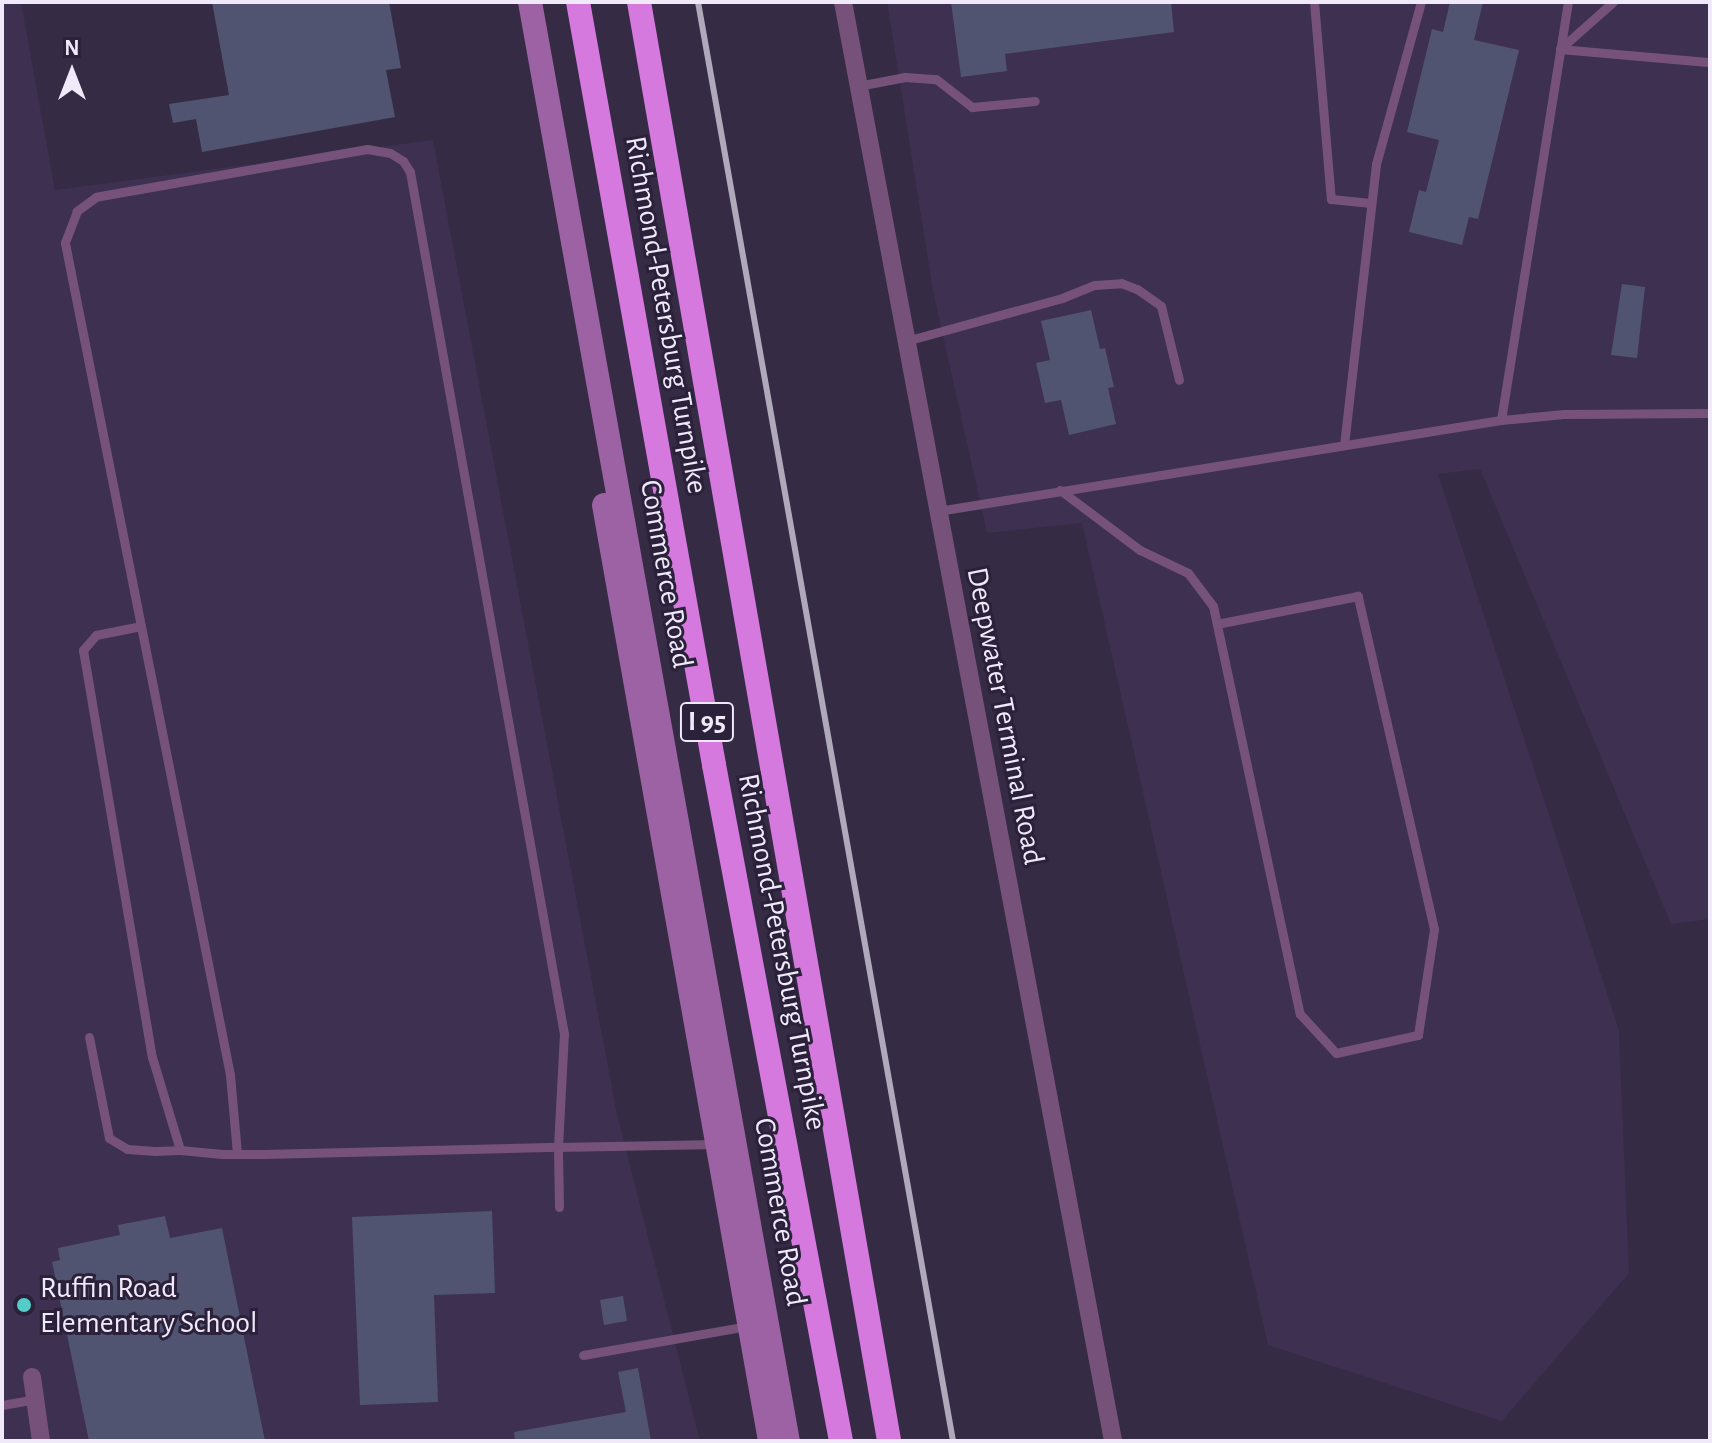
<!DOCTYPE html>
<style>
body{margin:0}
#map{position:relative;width:1712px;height:1443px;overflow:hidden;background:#352b44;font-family:"Alegreya Sans",sans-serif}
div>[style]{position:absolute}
.built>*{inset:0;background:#3d3050}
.building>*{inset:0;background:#515470}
.service>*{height:9px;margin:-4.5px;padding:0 4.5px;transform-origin:4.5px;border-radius:4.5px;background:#76527a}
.minor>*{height:18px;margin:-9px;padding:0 9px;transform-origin:9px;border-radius:9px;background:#76527a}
.secondary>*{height:24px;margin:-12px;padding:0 12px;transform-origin:12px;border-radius:12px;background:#9d62a3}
.motorway>*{height:24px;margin:-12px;padding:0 12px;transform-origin:12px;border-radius:12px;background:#d579de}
.rail>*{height:6px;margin:-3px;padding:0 3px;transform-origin:3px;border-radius:3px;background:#b0a9bc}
.dots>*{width:22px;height:22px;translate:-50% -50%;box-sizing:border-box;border:4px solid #2b213a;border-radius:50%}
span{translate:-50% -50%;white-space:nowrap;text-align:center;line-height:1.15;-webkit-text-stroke:6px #2b213a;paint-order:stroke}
.shield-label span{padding:2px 6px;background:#2b213a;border:2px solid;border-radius:6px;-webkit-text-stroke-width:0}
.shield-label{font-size:28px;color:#efe9fa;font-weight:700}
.street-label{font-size:30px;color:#efe9fa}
.poi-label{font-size:30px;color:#efe9fa}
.left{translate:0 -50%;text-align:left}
.frame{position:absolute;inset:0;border:4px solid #efe9fa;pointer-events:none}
.north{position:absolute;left:32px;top:32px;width:80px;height:80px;-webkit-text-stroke:6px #2b213a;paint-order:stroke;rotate:0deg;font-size:22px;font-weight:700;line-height:32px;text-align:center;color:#efe9fa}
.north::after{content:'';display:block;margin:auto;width:28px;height:36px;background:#efe9fa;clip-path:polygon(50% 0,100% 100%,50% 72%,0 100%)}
</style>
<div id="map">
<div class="built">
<div style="clip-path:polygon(2px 2px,21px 2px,55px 190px,433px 140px,617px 1114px,700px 1441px,2px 1441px)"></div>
<div style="clip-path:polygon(887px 2px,1710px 2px,1710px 919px,1671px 924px,1480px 469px,1438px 474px,1619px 1030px,1629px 1273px,1502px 1421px,1268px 1345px,1082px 523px,987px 533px,933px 291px)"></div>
</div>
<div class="building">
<div style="clip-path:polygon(212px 2px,389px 2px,401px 68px,386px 70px,395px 117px,202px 152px,196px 119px,173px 123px,169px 104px,229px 95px)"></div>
<div style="clip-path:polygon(951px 2px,1171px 2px,1174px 32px,1005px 54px,1007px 71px,961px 77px)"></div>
<div style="clip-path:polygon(1450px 2px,1483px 2px,1474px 40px,1519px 50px,1478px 219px,1469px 217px,1462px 245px,1409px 232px,1419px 190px,1426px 192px,1439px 140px,1407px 132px,1432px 29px,1443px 32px)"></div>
<div style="clip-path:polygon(1622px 284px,1645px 287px,1637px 358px,1611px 355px)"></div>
<div style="clip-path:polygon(1091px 310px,1100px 349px,1105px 348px,1114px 387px,1108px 388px,1116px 424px,1069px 435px,1061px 400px,1045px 403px,1036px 363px,1050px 360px,1041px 321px)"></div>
<div style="clip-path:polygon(492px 1211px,495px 1293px,434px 1295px,438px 1402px,360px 1405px,352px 1217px)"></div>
<div style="clip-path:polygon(165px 1216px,170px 1238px,222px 1228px,265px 1441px,89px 1441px,52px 1262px,60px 1260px,58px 1248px,120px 1235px,118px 1225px)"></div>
<div style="clip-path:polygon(623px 1296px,627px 1321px,604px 1325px,600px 1300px)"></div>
<div style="clip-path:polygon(638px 1368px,651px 1441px,515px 1441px,514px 1432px,626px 1412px,618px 1372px)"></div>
</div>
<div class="service">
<div style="left:1314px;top:2px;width:198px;rotate:85.1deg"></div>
<div style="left:1331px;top:199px;width:40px;rotate:5.7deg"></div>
<div style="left:1560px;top:49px;width:151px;rotate:5deg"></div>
<div style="left:1560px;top:49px;width:71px;rotate:-41.6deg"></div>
<div style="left:858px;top:86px;width:48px;rotate:-10.8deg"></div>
<div style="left:905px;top:77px;width:31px;rotate:4deg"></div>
<div style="left:936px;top:79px;width:46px;rotate:37.9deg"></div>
<div style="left:972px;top:107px;width:63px;rotate:-5.4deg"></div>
<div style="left:906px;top:341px;width:162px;rotate:-15.4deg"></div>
<div style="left:1062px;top:298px;width:35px;rotate:-22deg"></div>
<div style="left:1095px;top:285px;width:26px;rotate:-4deg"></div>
<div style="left:1121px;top:283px;width:17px;rotate:21deg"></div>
<div style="left:1137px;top:289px;width:29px;rotate:35deg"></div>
<div style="left:1161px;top:306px;width:76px;rotate:76.3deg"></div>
<div style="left:1501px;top:420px;width:63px;rotate:-5.4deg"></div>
<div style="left:1564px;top:414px;width:146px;rotate:-0.4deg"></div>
<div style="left:1344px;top:445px;width:283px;rotate:-83.5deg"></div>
<div style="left:1376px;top:164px;width:168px;rotate:-74.5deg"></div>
<div style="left:1060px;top:490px;width:100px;rotate:36.9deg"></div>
<div style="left:1140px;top:550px;width:53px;rotate:25.6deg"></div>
<div style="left:1188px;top:573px;width:41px;rotate:52.9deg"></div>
<div style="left:1213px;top:606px;width:417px;rotate:78deg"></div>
<div style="left:1300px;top:1014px;width:53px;rotate:47.3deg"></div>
<div style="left:1336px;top:1053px;width:84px;rotate:-12.4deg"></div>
<div style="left:1418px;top:1035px;width:107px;rotate:-81.4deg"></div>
<div style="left:1434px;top:929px;width:342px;rotate:-102.9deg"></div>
<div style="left:1358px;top:596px;width:144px;rotate:168.8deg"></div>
<div style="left:938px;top:511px;width:570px;rotate:-9.18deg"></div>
<div style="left:1501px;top:420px;width:423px;rotate:-80.9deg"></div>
<div style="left:141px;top:626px;width:46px;rotate:168.7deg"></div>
<div style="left:96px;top:635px;width:20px;rotate:131deg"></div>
<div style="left:83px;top:650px;width:413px;rotate:80.4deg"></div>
<div style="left:152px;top:1057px;width:97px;rotate:73.2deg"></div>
<div style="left:89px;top:1037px;width:103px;rotate:78.8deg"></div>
<div style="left:109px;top:1138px;width:21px;rotate:31deg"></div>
<div style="left:127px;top:1149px;width:28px;rotate:4deg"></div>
<div style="left:155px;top:1151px;width:25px;rotate:-2deg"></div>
<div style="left:180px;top:1150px;width:42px;rotate:5.4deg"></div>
<div style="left:222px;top:1154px;width:42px"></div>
<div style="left:264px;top:1154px;width:294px;rotate:-1.4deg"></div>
<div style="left:558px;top:1147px;width:113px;rotate:-87deg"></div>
<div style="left:564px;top:1034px;width:876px;rotate:-100.13deg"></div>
<div style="left:410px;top:172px;width:13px;rotate:-122deg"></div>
<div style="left:403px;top:161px;width:15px;rotate:-148deg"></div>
<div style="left:390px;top:153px;width:23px;rotate:-170deg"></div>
<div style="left:367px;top:149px;width:275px;rotate:170deg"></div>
<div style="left:96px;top:197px;width:24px;rotate:144deg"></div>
<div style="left:77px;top:211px;width:34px;rotate:111deg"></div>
<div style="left:65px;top:243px;width:848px;rotate:78.78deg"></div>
<div style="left:230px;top:1075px;width:79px;rotate:84.9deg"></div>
<div style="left:559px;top:1207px;width:60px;rotate:-91deg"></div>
<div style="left:558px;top:1147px;width:159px;rotate:-1.1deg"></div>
<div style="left:583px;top:1355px;width:168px;rotate:-10deg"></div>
<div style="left:2px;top:1405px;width:34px;rotate:-10deg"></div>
</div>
<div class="minor">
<div style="left:843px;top:2px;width:1464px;rotate:79.37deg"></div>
<div style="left:32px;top:1377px;width:65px;rotate:82deg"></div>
</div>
<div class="secondary">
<div style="left:530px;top:2px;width:1462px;rotate:79.84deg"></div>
<div style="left:604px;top:505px;width:951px;rotate:79.94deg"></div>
</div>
<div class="motorway">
<div style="left:578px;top:2px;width:775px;rotate:79.89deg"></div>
<div style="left:714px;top:765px;width:688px;rotate:79.36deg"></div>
<div style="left:639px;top:2px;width:1461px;rotate:80.14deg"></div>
</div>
<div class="rail">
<div style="left:698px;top:2px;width:1461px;rotate:79.95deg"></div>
</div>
<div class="dots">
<div style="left:24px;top:1305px;background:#54cdc8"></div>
</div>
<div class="shield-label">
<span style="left:707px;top:722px">I 95</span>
</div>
<div class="street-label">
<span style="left:666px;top:315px;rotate:80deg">Richmond-Petersburg Turnpike</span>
<span style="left:666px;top:574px;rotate:80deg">Commerce Road</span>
<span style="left:1005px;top:716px;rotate:79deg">Deepwater Terminal Road</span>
<span style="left:782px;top:952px;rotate:79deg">Richmond-Petersburg Turnpike</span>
<span style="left:780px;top:1212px;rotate:80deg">Commerce Road</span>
</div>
<div class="poi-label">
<span class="left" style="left:40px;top:1305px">Ruffin Road<br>Elementary School</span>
</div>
<div class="frame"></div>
<div class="north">N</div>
</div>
